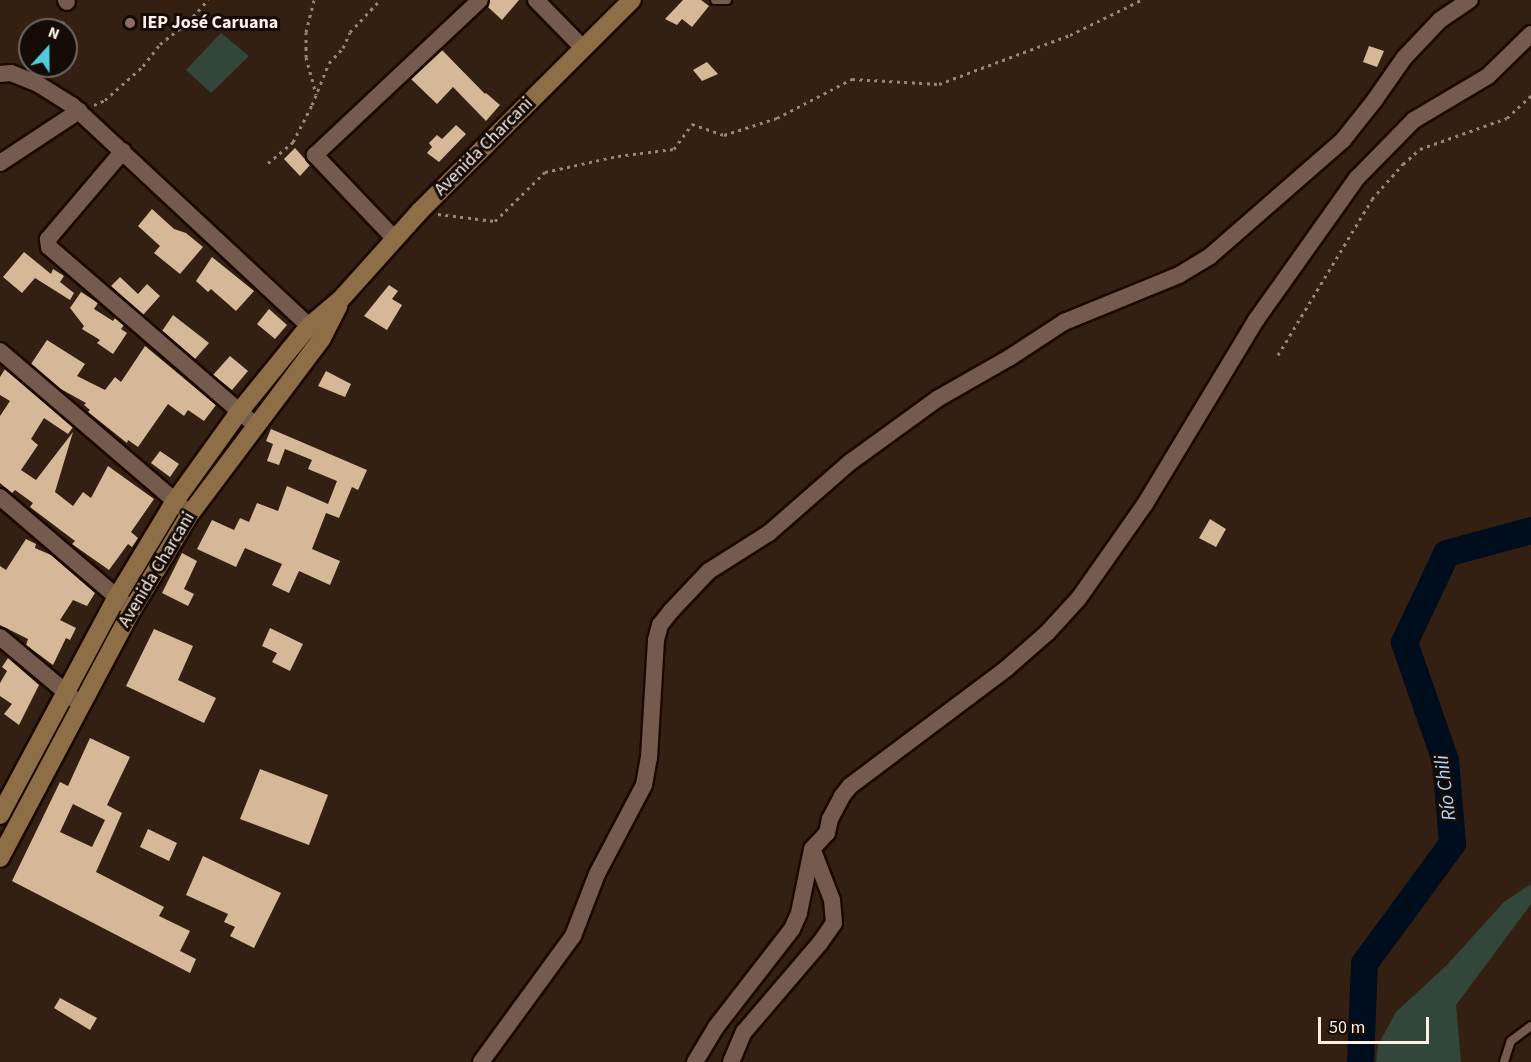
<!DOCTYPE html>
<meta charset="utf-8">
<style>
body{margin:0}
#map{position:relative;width:1531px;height:1062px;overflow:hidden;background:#342013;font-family:"Source Sans 3",sans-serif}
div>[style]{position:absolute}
.green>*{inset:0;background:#324739}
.river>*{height:27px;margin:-13.5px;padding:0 13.5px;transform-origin:13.5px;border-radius:13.5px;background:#000d1d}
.building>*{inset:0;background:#d4b897}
.path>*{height:3px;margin-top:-1.5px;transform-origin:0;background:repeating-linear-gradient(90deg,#96857a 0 3px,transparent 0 7.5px)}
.roads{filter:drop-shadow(2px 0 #1b0901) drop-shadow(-2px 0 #1b0901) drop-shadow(0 2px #1b0901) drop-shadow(0 -2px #1b0901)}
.lane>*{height:8px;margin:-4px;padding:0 4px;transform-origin:4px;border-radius:4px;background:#745b4d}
.street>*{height:16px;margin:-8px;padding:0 8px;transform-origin:8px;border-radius:8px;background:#745b4d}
.secondary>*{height:18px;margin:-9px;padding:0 9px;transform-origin:9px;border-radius:9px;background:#8e6e46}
.dots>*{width:16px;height:16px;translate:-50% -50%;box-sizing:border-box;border:3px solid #150c07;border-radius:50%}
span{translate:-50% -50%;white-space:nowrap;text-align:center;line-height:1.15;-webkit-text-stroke:6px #150c07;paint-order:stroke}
.poi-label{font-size:18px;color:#fdefe6;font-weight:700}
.left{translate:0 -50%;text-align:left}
.street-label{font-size:18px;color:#fdefe6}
.water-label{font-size:20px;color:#add7fc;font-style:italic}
.north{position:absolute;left:18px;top:18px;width:60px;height:60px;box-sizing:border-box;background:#150c07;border:2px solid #726760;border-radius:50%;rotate:21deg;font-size:16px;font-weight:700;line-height:24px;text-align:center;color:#fdefe6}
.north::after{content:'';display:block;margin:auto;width:21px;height:27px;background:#54cadd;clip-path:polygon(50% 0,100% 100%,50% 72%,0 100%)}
.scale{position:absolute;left:1318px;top:1017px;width:111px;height:27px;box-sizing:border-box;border:3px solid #fdefe6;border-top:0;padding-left:8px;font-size:18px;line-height:21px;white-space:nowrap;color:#fdefe6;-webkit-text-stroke:4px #150c07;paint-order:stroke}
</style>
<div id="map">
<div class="green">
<div style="clip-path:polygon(221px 33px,249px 56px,211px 93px,186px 70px)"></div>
<div style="clip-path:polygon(1531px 884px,1531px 904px,1456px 1005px,1461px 1062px,1376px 1062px,1378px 1045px,1396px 1012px,1447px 965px,1504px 902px)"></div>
</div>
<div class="river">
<div style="left:1360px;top:1062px;width:99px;rotate:-87.7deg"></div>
<div style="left:1364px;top:963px;width:149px;rotate:-53.7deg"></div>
<div style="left:1452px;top:843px;width:83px;rotate:-94.8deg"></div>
<div style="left:1445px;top:760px;width:125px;rotate:-109.2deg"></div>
<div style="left:1404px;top:642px;width:98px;rotate:-64.7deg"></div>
<div style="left:1446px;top:553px;width:88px;rotate:-15.1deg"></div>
</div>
<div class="building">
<div style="clip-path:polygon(490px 0,519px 0,502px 20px,488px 7px)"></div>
<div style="clip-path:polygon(683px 0,701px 0,709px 6px,692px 27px,682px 19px,677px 25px,665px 19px)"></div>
<div style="clip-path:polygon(1369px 46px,1384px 51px,1377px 67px,1363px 62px)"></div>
<div style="clip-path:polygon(442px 50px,485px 94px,486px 93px,500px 105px,486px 121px,453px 87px,437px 104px,411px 79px)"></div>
<div style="clip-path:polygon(707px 62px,718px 74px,702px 81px,693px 70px)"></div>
<div style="clip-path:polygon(456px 125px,466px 134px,439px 162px,427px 153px,432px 147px,429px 143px,437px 135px,442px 139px)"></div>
<div style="clip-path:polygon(295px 148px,310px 165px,300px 176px,284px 159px)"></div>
<div style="clip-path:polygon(152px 209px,174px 229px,186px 233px,203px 247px,180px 274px,154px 253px,160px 246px,138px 226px)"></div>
<div style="clip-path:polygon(24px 252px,51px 274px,53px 269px,64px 276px,60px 282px,74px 293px,70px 300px,35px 278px,22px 293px,3px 277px)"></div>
<div style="clip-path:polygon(212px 257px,254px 291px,236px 311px,211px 289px,208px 292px,196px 281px)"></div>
<div style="clip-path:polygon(120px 277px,138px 294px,147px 284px,160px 296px,143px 315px,111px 286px)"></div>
<div style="clip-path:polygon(389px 285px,398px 291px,392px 299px,402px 305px,387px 330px,364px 316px)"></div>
<div style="clip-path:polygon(81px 292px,98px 303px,94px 309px,113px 321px,115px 318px,124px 325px,121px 329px,127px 333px,113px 354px,97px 343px,100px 340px,82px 329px,84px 326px,70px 308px)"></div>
<div style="clip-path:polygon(269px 309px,287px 325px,275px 339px,257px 324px)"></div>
<div style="clip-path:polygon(173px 315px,209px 343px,195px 359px,162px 331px)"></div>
<div style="clip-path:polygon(47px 340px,85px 364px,77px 376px,105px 390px,115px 377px,121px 382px,145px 346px,216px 405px,204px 421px,188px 410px,184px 416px,168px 404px,138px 447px,128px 440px,127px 443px,88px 412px,90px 410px,84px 405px,86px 403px,59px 388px,31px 364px)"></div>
<div style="clip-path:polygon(230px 356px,248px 371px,232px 390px,213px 375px)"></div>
<div style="clip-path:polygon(5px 369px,73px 427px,68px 434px,44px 418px,31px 439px,38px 445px,21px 470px,36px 480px,73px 432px,55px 492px,73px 506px,83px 492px,91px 498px,108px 466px,154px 499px,131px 532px,138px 538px,132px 547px,128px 544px,109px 570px,72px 544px,75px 541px,30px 507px,33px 503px,15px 490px,12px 493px,0 483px,0 416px,10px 401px,0 395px,0 377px)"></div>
<div style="clip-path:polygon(326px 371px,351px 384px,345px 397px,318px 386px)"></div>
<div style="clip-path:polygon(271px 429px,367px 470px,358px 490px,352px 487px,339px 518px,326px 513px,312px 549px,340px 561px,330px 585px,299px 571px,289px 593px,272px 585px,282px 564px,245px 548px,236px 567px,197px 549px,212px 520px,234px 530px,240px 518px,249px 522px,257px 503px,278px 511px,287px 486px,328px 504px,337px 481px,308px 469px,312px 460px,285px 449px,279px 465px,267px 461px,273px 444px,266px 441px)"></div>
<div style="clip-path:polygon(160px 451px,179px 464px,170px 477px,151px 463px)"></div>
<div style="clip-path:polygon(1210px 519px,1226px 529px,1216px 547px,1199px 538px)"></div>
<div style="clip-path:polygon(26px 539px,36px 544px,35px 548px,51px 555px,95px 593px,87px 606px,73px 600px,60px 620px,76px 628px,70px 640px,66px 638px,53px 665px,26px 645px,28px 639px,0 625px,0 566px,6px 570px)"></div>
<div style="clip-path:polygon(182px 553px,197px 561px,184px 589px,194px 594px,188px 606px,162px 593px)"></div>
<div style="clip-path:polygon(270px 628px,303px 644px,290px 671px,272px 662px,277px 653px,262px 646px)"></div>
<div style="clip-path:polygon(154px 629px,193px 646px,178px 680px,216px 698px,204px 723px,126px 686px)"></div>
<div style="clip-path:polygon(8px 658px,39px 685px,19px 725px,4px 714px,12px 704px,0 696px,0 683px,7px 671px,2px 667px)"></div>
<div style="clip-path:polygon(evenodd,90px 738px,130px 757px,107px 805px,122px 813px,96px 872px,164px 907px,159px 916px,190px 931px,180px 951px,196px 959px,190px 973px,12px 881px,60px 782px,68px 786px,90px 738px,73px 804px,105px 820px,92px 847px,60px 832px,73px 804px)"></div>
<div style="clip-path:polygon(260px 769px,328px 795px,309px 845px,240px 819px)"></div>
<div style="clip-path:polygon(148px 829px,177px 843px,169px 861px,140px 847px)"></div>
<div style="clip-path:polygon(203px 856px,281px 893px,254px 948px,230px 936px,235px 927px,224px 922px,228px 914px,186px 895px)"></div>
<div style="clip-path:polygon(60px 998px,97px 1018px,90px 1030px,54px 1008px)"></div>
</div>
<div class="path">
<div style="left:314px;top:0;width:33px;rotate:104deg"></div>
<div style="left:306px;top:32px;width:25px;rotate:90deg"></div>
<div style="left:306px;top:57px;width:39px;rotate:75deg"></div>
<div style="left:57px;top:30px;width:8px;rotate:-45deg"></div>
<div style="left:63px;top:24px;width:7px;rotate:-82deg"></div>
<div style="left:94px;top:105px;width:12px;rotate:-24deg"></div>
<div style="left:105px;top:100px;width:51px;rotate:-41.8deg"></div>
<div style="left:143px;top:66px;width:28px;rotate:-52deg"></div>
<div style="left:160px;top:44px;width:36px;rotate:-38deg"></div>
<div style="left:188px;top:22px;width:30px;rotate:-48deg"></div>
<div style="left:268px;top:163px;width:33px;rotate:-40deg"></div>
<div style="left:293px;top:142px;width:42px;rotate:-62.8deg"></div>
<div style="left:312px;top:105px;width:45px;rotate:-68deg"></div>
<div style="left:329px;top:63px;width:21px;rotate:-47deg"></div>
<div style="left:343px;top:48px;width:17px;rotate:-66deg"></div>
<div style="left:350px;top:32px;width:44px;rotate:-46.8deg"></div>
<div style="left:438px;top:214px;width:57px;rotate:7deg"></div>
<div style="left:495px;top:221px;width:70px;rotate:-44.4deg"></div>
<div style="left:545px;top:172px;width:75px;rotate:-12.4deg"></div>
<div style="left:618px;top:156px;width:56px;rotate:-7.1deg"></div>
<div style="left:674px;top:149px;width:31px;rotate:-54deg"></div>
<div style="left:692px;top:124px;width:34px;rotate:19deg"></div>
<div style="left:724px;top:135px;width:56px;rotate:-17.8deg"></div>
<div style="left:777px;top:118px;width:85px;rotate:-27.5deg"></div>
<div style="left:852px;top:79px;width:87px;rotate:3.3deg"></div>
<div style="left:939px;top:84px;width:140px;rotate:-20.5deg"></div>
<div style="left:1070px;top:35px;width:79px;rotate:-26.2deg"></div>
<div style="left:1278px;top:355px;width:182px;rotate:-58.9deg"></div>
<div style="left:1372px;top:199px;width:47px;rotate:-48.5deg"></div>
<div style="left:1403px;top:164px;width:23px;rotate:-41deg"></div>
<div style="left:1420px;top:149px;width:92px;rotate:-19.6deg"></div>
<div style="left:1507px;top:118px;width:33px;rotate:-43deg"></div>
</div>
<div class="roads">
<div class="lane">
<div style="left:715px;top:0;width:12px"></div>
<div style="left:1504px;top:1062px;width:22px;rotate:-72deg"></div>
<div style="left:1511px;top:1041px;width:25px;rotate:-37deg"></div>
</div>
<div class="street">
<div style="left:66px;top:0;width:2px;rotate:63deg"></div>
<div style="left:536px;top:0;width:67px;rotate:45.6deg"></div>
<div style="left:0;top:74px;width:11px;rotate:-5deg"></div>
<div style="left:11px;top:73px;width:29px;rotate:22deg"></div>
<div style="left:38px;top:84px;width:40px;rotate:32deg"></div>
<div style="left:72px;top:105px;width:336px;rotate:43deg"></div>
<div style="left:123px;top:151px;width:116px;rotate:130.4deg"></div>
<div style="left:48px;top:239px;width:8px;rotate:83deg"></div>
<div style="left:49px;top:247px;width:272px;rotate:40.8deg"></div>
<div style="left:0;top:163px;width:95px;rotate:-33.4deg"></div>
<div style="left:394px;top:238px;width:115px;rotate:-133.6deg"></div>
<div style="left:315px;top:155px;width:226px;rotate:-43.2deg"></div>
<div style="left:0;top:351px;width:250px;rotate:40.6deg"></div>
<div style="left:0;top:497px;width:167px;rotate:40.6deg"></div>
<div style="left:0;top:637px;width:106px;rotate:40deg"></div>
<div style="left:481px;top:1062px;width:156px;rotate:-53.9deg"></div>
<div style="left:573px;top:936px;width:66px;rotate:-68.8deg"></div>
<div style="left:597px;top:874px;width:101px;rotate:-62.2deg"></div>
<div style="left:644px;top:785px;width:27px;rotate:-80deg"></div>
<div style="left:649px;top:758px;width:118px;rotate:-86.6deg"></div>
<div style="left:656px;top:640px;width:16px;rotate:-75deg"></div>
<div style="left:660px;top:625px;width:18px;rotate:-52deg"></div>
<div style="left:671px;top:611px;width:55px;rotate:-46.5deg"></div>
<div style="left:709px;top:571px;width:71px;rotate:-32.3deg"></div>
<div style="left:769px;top:533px;width:106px;rotate:-41.2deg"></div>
<div style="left:849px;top:463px;width:109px;rotate:-36deg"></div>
<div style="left:937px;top:399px;width:83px;rotate:-29.7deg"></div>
<div style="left:1009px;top:358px;width:66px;rotate:-33.2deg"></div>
<div style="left:1064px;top:322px;width:124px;rotate:-22.2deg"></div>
<div style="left:1179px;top:275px;width:35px;rotate:-31deg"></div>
<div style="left:1209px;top:257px;width:178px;rotate:-41.1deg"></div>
<div style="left:1343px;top:140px;width:50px;rotate:-51.5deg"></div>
<div style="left:1374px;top:101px;width:52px;rotate:-55.1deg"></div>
<div style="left:1404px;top:58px;width:52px;rotate:-46.5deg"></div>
<div style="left:1440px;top:20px;width:36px;rotate:-34deg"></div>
<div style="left:695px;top:1062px;width:41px;rotate:-59deg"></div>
<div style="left:716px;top:1027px;width:124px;rotate:-52.2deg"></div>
<div style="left:792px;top:929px;width:17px;rotate:-66deg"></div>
<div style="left:799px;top:913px;width:65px;rotate:-78.5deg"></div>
<div style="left:812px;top:849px;width:22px;rotate:-47deg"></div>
<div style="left:827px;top:833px;width:14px;rotate:-78deg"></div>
<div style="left:830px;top:819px;width:26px;rotate:-62deg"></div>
<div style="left:842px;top:796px;width:13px;rotate:-51deg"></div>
<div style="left:850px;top:786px;width:196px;rotate:-36.9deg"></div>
<div style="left:1007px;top:668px;width:53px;rotate:-41.2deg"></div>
<div style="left:1047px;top:633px;width:47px;rotate:-47.6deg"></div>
<div style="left:1079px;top:598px;width:115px;rotate:-54.9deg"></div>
<div style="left:1145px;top:504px;width:215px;rotate:-58.9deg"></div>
<div style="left:1256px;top:320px;width:174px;rotate:-54.6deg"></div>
<div style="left:1357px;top:178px;width:81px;rotate:-45.5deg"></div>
<div style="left:1414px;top:120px;width:86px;rotate:-30.7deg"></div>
<div style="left:1488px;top:76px;width:60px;rotate:-44.3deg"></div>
<div style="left:731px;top:1062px;width:33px;rotate:-67deg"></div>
<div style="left:744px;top:1032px;width:117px;rotate:-49.5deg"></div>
<div style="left:820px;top:943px;width:24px;rotate:-55deg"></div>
<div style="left:834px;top:923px;width:23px;rotate:-95deg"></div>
<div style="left:832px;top:900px;width:50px;rotate:-111deg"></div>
</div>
<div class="secondary">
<div style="left:0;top:815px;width:247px;rotate:-61.8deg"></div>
<div style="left:117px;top:597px;width:112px;rotate:-58.9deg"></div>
<div style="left:175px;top:501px;width:110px;rotate:-54.3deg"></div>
<div style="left:239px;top:412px;width:111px;rotate:-50.9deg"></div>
<div style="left:309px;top:326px;width:42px;rotate:-40.2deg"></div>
<div style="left:341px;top:299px;width:118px;rotate:-48.1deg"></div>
<div style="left:420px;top:211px;width:299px;rotate:-44.9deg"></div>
<div style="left:0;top:858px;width:281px;rotate:-62deg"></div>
<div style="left:132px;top:610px;width:112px;rotate:-58.9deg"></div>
<div style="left:190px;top:514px;width:220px;rotate:-53.1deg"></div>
<div style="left:322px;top:338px;width:36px;rotate:-63deg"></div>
</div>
</div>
<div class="dots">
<div style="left:130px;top:23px;background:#8d6e63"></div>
</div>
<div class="poi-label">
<span class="left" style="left:142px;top:23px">IEP José Caruana</span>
</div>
<div class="street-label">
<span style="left:484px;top:147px;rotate:-45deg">Avenida Charcani</span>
<span style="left:157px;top:570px;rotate:-59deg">Avenida Charcani</span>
</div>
<div class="water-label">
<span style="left:1446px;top:788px;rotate:-97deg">Río Chili</span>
</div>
<div class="north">N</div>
<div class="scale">50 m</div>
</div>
